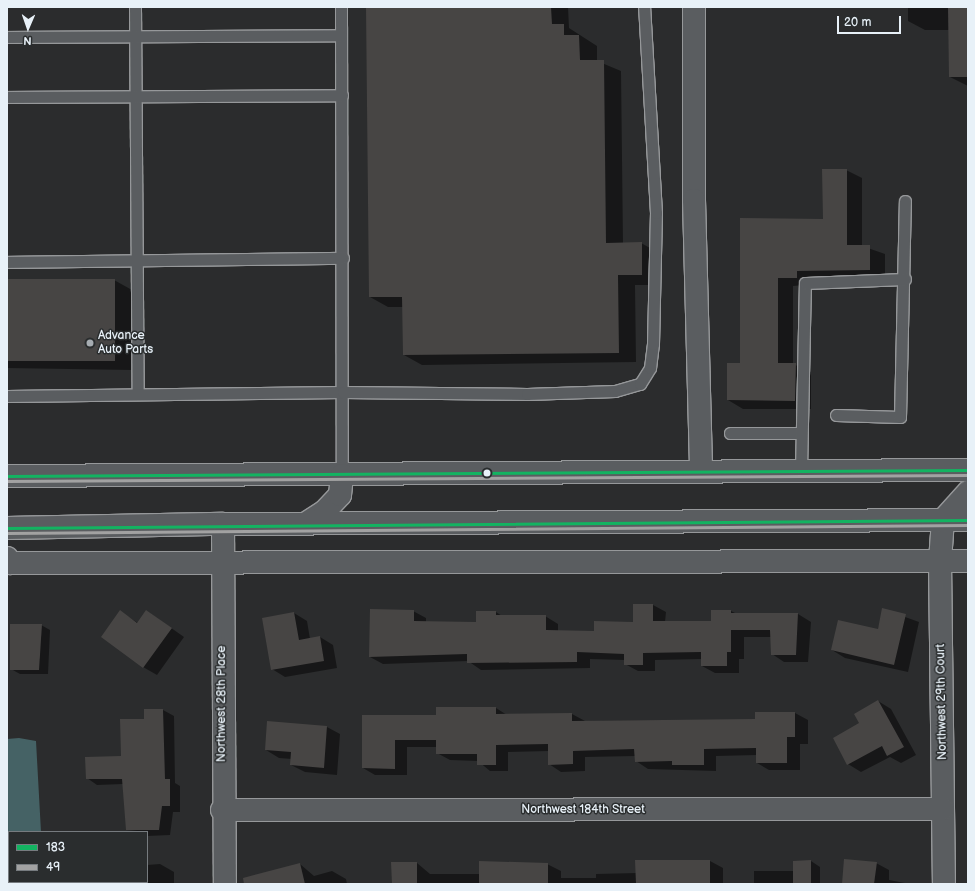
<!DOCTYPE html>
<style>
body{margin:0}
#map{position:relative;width:975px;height:891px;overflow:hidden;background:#2b2c2d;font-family:"Balsamiq Sans",sans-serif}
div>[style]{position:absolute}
.water>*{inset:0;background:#456265}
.shadow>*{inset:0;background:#0007}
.building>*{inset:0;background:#474544}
.roads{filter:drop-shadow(1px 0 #96989a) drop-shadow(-1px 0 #96989a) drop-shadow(0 1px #96989a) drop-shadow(0 -1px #96989a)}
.service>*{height:11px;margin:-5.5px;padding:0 5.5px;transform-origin:5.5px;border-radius:5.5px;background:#5a5d60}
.minor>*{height:22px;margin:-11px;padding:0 11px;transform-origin:11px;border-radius:11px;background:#5a5d60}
.primary>*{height:22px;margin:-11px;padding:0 11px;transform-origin:11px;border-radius:11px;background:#5a5d60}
.bus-1>*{height:3px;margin:-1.5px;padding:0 1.5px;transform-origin:1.5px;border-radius:1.5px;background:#13b361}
.bus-2>*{height:3px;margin:-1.5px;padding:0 1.5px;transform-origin:1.5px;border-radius:1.5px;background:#a2a2a2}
.dots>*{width:11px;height:11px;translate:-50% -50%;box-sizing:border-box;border:2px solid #2a2d2e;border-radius:50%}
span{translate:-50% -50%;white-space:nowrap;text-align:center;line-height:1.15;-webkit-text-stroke:3px #2a2d2e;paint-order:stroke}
.poi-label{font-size:12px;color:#e8f1f8}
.left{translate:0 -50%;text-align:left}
.street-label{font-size:12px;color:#e8f1f8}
.frame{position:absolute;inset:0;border:8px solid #e8f1f8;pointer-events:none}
.legend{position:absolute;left:8px;top:831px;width:140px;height:52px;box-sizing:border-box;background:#2a2d2e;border:1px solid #767b7f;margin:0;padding:5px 7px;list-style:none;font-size:12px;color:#e8f1f8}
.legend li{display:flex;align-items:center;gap:8px;height:20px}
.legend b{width:20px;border:1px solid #767b7f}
.north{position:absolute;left:8px;top:8px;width:40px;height:40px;-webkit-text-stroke:3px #2a2d2e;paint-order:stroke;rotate:182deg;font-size:11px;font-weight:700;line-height:16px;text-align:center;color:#e8f1f8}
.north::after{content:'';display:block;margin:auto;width:14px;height:18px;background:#e8f1f8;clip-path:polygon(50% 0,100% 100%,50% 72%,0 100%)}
.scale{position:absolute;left:837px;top:16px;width:64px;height:18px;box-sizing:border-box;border:2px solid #e8f1f8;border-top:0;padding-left:5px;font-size:12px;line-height:14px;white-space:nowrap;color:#e8f1f8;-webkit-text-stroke:3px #2a2d2e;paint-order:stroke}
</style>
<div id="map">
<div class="water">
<div style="clip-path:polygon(19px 738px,36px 741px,41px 832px,9px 832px,9px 882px,42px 884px,7px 884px,7px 739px)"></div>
</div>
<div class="shadow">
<div style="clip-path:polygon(367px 7px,568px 7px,569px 28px,597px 46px,597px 61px,621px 71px,623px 244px,641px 243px,659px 253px,659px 285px,635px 285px,636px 362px,422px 365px,404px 355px,404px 307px,388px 307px,370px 297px)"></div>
<div style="clip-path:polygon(908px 7px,968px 7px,968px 86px,950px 77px,949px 30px,925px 30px,908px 21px)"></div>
<div style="clip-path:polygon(846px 170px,862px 178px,862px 246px,885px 254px,885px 278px,793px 286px,793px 364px,811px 372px,811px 409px,743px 409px,728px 400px,741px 364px,741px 219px,824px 220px)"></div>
<div style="clip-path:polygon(7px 280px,114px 280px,132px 290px,132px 370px,7px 368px)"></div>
<div style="clip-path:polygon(653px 605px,666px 612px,665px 622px,712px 622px,731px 611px,737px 614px,798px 614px,811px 622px,808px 662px,784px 662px,772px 654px,772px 637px,744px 637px,744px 659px,739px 659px,739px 673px,715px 673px,702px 666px,702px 659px,655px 660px,655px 671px,638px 671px,625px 664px,625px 660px,590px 659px,590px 668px,481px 670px,468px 661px,383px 664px,370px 657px,413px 611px,426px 618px,426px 622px,477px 623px,496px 612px,502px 616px,545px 616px,558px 624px,558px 632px,595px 632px,634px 623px)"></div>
<div style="clip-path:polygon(883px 609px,919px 622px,908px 672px,845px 658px,832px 650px,878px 630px)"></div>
<div style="clip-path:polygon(147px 611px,184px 637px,157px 675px,143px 667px,120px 612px,138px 623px)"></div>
<div style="clip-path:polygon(294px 613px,307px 621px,310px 639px,320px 637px,333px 645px,337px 668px,285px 677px,272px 669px)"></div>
<div style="clip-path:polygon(41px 625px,50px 630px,48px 674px,20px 674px,11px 669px)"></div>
<div style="clip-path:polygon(878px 701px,891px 709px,916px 755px,901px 763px,890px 757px,861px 772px,848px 764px,860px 724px)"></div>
<div style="clip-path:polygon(496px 708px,507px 715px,572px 714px,585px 721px,756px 720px,756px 713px,795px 713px,808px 720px,808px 744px,800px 744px,800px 770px,769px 770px,757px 763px,757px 755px,716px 756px,716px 771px,648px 769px,636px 761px,636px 756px,585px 757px,585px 771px,561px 772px,549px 764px,549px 751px,508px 752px,508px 771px,490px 771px,478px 761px,450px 760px,437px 753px,437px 747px,407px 747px,407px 775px,375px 775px,363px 768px,363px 716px,437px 716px)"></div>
<div style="clip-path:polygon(145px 710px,163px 710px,174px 716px,175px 783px,180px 786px,180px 812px,173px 812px,170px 835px,147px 836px,147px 832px,127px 830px,123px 784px,97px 785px,87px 778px,122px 757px,145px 720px)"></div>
<div style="clip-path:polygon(327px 727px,340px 734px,337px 775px,305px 772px,291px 765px,292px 759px,279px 758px,266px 750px)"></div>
<div style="clip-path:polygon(710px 861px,723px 868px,723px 884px,393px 884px,417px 863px,430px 874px,480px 874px,547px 864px,561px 871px,561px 878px,596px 878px,596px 874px,637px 873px)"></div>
<div style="clip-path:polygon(811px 861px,820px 867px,820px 884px,754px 884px,754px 871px,794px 871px)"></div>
<div style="clip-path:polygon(876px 863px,889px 870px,889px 880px,910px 884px,843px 884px)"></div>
<div style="clip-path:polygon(160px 864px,174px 872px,174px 884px,132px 884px,147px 882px,147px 865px)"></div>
<div style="clip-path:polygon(300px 864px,314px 876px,332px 871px,346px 879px,347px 884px,273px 884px)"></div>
</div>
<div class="building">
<div style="clip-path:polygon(366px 7px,551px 7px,552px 24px,564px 24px,564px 35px,579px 35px,580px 60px,604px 60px,606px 243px,642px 242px,642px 275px,618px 275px,619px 353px,403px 355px,402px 297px,369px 297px)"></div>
<div style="clip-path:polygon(948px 7px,968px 7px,968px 77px,949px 77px)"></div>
<div style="clip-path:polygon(822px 169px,847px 169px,847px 245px,870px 245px,870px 270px,797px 271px,797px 278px,778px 278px,778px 363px,796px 363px,795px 401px,727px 400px,727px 363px,740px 363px,740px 218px,823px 219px)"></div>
<div style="clip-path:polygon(7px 279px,115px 279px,115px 361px,7px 361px)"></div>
<div style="clip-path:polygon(633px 604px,653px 604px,653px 621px,711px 621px,711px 610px,731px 610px,731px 613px,798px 613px,796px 655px,771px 655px,770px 630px,731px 630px,731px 652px,727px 652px,727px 666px,701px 666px,701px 652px,643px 653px,643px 665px,624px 665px,624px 654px,577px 652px,577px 662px,467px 663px,467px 654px,369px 657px,370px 609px,414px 610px,414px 621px,476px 622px,476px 611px,496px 611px,496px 615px,546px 615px,546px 630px,594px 631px,594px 621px,633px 622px)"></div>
<div style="clip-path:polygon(882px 608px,906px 614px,894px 665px,831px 650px,838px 620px,878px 629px)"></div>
<div style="clip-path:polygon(120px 610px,137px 623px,146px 610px,172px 628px,143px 668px,101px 637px)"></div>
<div style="clip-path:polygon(294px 612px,299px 640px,320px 636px,324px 661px,271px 670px,262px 618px)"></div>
<div style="clip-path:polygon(10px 624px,42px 624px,39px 670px,10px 670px)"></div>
<div style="clip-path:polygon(878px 700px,904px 747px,887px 756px,882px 746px,847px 765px,833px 738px,859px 723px,854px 714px)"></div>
<div style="clip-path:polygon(436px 707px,496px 707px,496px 714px,572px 713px,572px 721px,755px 719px,755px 712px,795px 712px,795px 737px,787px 737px,787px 763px,756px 763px,756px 748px,704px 749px,704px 765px,672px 765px,672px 761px,635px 762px,634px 749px,573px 751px,573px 764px,548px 765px,548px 744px,496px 745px,496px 765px,477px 765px,477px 754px,436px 754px,436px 740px,395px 740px,395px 769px,362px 768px,362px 715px,436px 715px)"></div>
<div style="clip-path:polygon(144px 709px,163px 709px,165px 779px,170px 779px,170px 806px,162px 806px,159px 830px,126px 830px,122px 779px,86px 779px,85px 757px,121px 756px,120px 719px,144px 719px)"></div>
<div style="clip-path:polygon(267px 721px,327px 726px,324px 768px,290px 765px,291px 752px,265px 750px)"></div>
<div style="clip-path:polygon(844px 859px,877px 862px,874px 884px,842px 884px)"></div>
<div style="clip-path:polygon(635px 860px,710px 860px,710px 884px,636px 884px)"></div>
<div style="clip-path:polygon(811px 860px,811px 884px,793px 884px,793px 861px)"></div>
<div style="clip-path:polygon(479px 861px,548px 863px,548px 884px,479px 884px)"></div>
<div style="clip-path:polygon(391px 862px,417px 862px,417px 884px,392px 884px)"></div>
<div style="clip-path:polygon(300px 863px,305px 884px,244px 884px,243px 878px)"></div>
</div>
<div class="roads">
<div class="service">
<div style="left:135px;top:7px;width:387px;rotate:89.6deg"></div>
<div style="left:341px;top:7px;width:468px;rotate:89.9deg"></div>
<div style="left:7px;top:37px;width:334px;rotate:-0.3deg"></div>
<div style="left:7px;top:97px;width:335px;rotate:-0.3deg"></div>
<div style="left:7px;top:262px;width:336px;rotate:-0.7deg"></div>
<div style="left:7px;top:396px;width:336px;rotate:-0.7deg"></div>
<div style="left:343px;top:392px;width:184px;rotate:0.6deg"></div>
<div style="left:527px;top:394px;width:88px;rotate:-2deg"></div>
<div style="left:615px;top:391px;width:26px;rotate:-16deg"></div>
<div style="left:640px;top:384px;width:19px;rotate:-58deg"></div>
<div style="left:650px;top:368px;width:24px;rotate:-83deg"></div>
<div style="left:653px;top:344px;width:131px;rotate:-88.7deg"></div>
<div style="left:656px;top:213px;width:206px;rotate:-93.3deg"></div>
<div style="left:836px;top:415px;width:64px;rotate:1.8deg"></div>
<div style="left:900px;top:417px;width:216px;rotate:-88.7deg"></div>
<div style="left:730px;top:433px;width:71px"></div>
<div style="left:801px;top:471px;width:188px;rotate:-88.8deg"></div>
<div style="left:805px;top:283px;width:100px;rotate:-2.3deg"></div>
</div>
<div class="minor">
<div style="left:694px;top:7px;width:193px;rotate:90deg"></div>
<div style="left:694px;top:200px;width:271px;rotate:88.5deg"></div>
<div style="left:943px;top:520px;width:41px;rotate:94.2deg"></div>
<div style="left:940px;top:561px;width:323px;rotate:89.3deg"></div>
<div style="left:223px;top:524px;width:360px;rotate:89.7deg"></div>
<div style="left:7px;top:558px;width:6px;rotate:59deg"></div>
<div style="left:10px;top:563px;width:958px;rotate:-0.12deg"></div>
<div style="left:222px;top:810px;width:721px;rotate:-0.08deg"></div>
</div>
<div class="primary">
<div style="left:7px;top:476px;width:961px;rotate:-0.36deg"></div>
<div style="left:943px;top:520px;width:38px;rotate:-48deg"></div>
<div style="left:305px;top:524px;width:24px;rotate:-33deg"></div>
<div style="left:325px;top:511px;width:22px;rotate:-47deg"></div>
<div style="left:340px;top:495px;width:20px;rotate:-84deg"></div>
<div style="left:7px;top:528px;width:216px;rotate:-1.1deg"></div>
<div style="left:223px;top:524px;width:745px;rotate:-0.31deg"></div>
</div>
</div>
<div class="bus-1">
<div style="left:7px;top:476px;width:961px;rotate:-0.36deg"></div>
<div style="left:7px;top:528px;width:961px;rotate:-0.48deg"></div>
</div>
<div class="bus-2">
<div style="left:7px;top:481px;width:961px;rotate:-0.36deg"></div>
<div style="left:7px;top:533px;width:961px;rotate:-0.48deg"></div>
</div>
<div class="dots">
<div style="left:90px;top:343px;background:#a6acb1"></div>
<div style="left:487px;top:473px;background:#e8f1f8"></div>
</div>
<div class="poi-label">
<span class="left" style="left:98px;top:343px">Advance<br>Auto Parts</span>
</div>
<div class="street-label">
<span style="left:942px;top:702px;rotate:-91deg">Northwest 29th Court</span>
<span style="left:222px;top:704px;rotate:-90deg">Northwest 28th Place</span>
<span style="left:583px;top:810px">Northwest 184th Street</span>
</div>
<div class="frame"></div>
<ul class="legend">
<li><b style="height:5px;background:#13b361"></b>183</li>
<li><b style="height:5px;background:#a2a2a2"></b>49</li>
</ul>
<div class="north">N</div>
<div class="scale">20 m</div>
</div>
